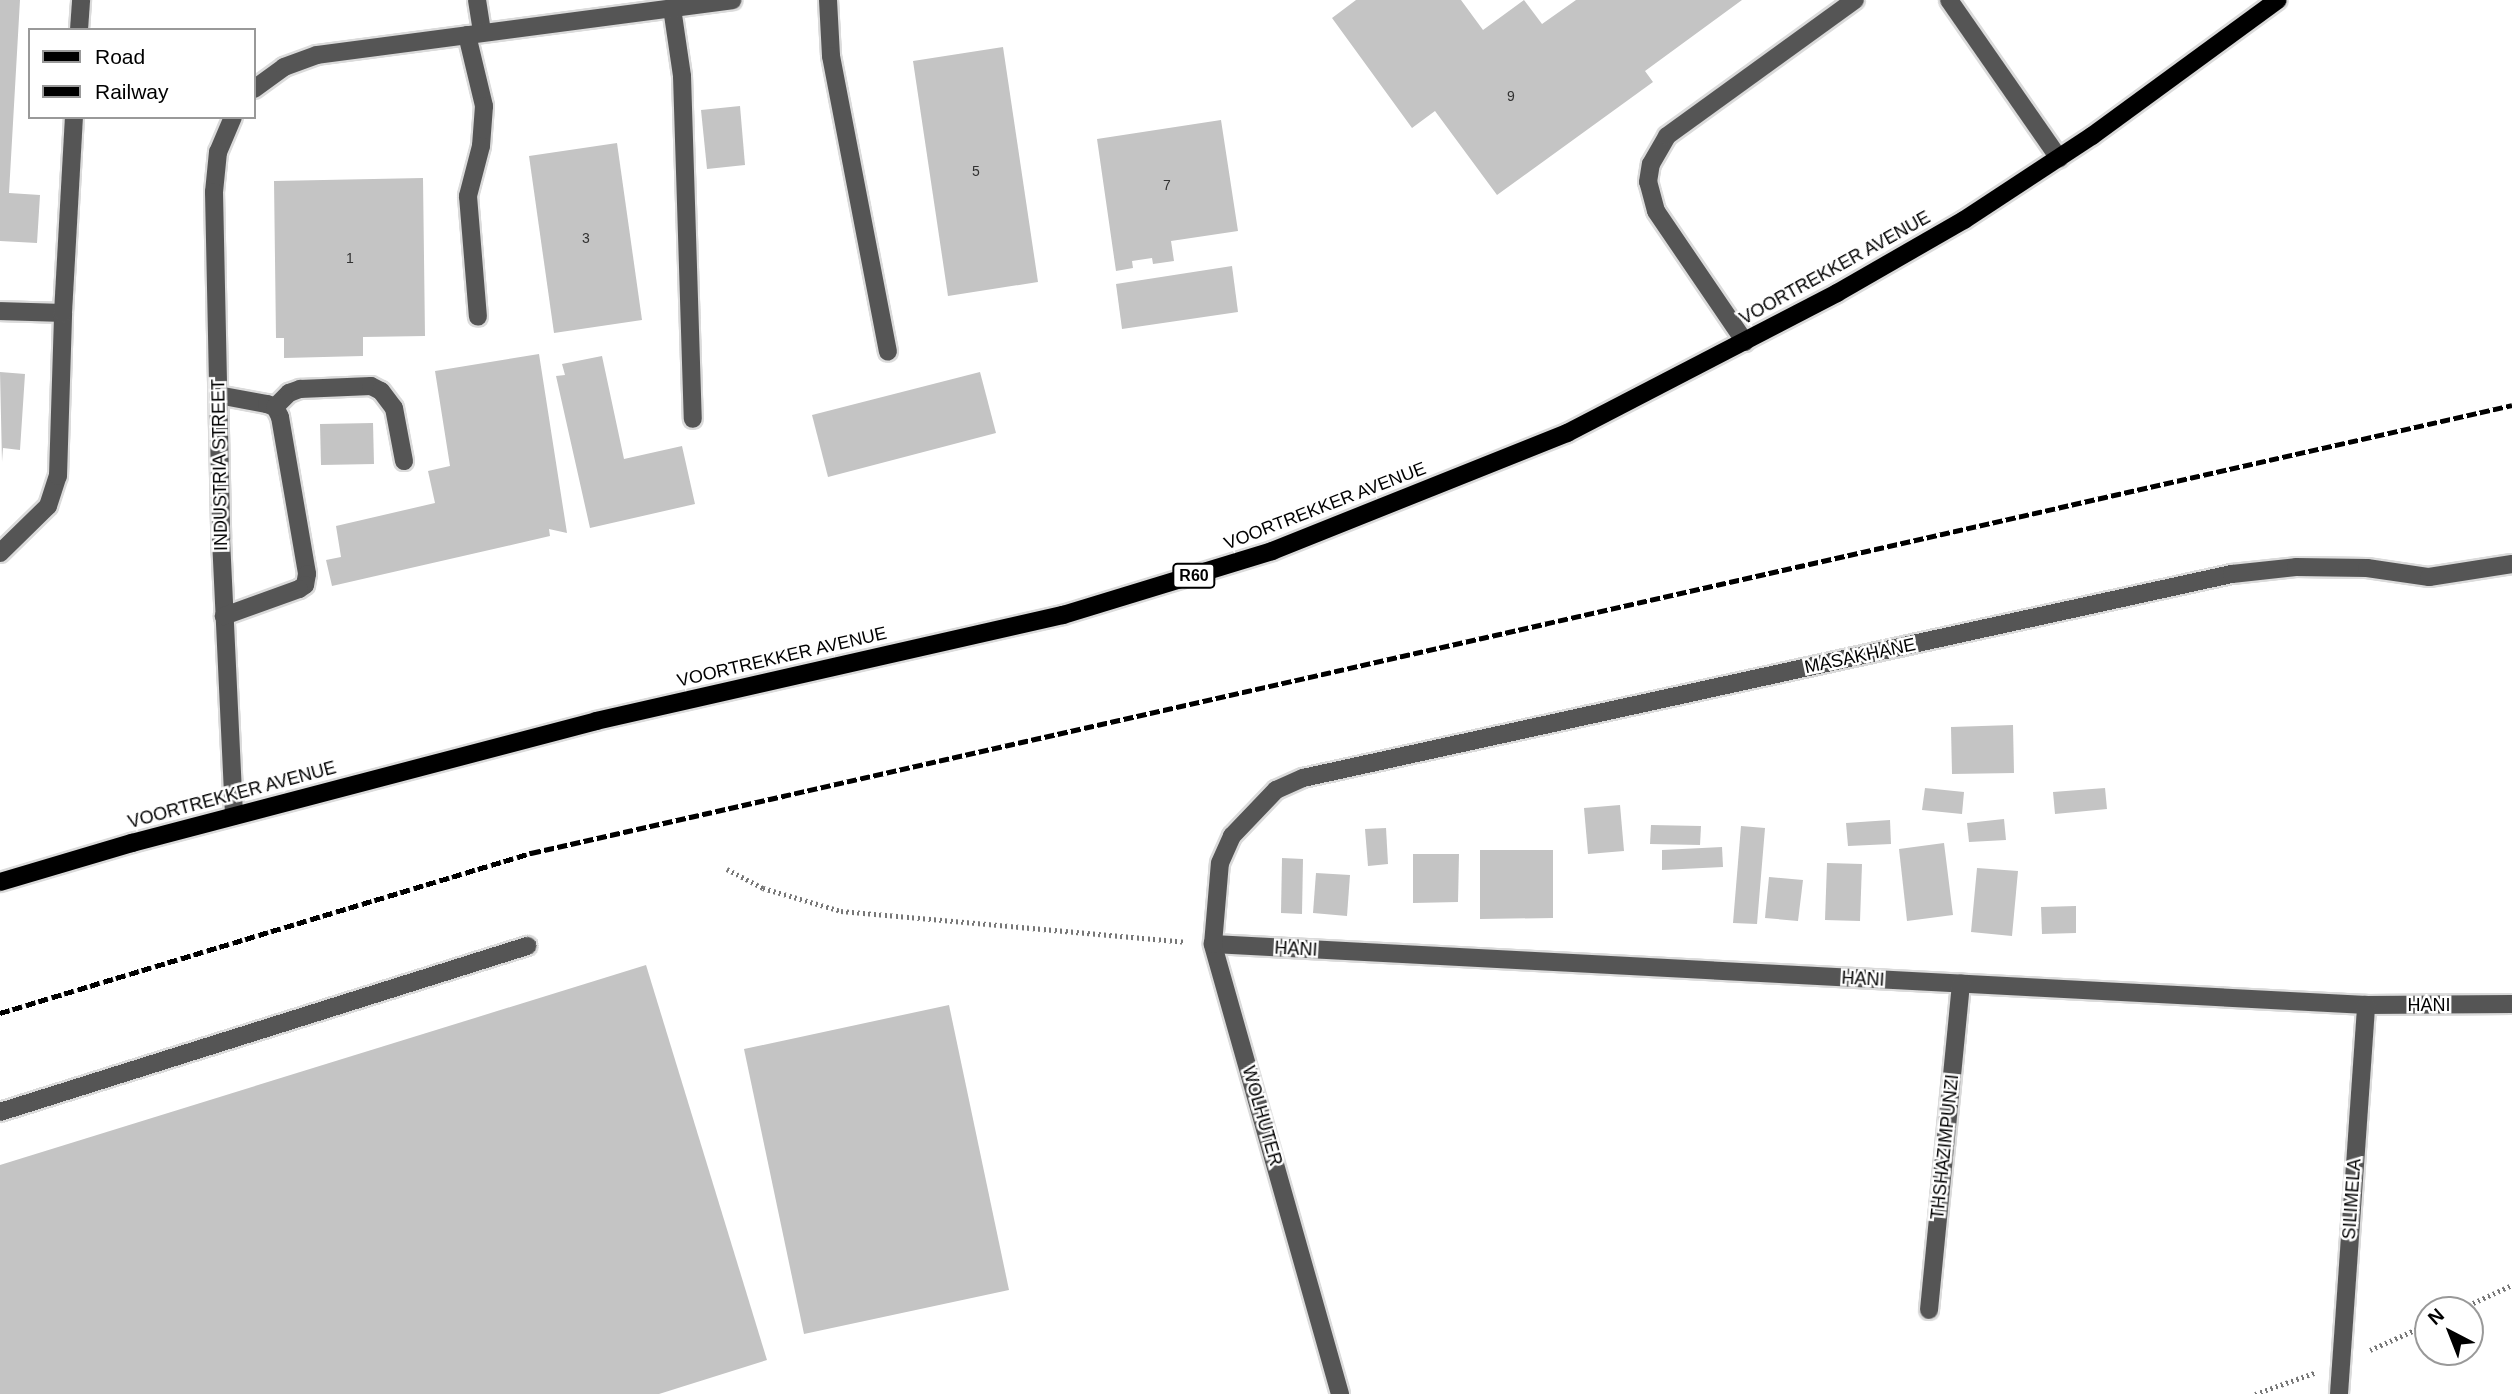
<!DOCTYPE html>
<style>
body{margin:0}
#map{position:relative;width:2512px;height:1394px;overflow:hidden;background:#fff;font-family:Arial,sans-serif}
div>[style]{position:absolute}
.building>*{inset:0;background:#c4c4c4}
.path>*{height:4.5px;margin-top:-2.25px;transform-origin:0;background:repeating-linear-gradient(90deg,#777 0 2px,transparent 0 5.5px)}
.roads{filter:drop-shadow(2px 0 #dbdbdb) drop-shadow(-2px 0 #dbdbdb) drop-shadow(0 2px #dbdbdb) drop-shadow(0 -2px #dbdbdb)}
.minor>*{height:18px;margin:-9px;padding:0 9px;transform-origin:9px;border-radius:9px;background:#555}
.major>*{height:18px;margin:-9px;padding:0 9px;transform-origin:9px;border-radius:9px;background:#000}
.rail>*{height:5px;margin-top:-2.5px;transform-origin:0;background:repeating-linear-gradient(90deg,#000 0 10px,transparent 0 13.5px)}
span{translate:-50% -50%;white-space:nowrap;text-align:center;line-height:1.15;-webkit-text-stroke:5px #fff;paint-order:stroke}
.number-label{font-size:14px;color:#313131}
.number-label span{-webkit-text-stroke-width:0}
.shield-label span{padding:2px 5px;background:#fff;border:2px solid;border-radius:5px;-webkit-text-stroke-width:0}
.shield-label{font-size:16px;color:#000;font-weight:700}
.street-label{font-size:18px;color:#000}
.legend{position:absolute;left:28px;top:28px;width:228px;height:91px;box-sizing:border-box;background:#fff;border:2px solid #999;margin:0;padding:9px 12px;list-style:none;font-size:21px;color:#000}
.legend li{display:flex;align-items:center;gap:14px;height:35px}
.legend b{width:35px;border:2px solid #999}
.north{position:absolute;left:2414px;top:1296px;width:70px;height:70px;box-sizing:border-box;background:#fff;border:2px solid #999;border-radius:50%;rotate:318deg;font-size:19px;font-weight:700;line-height:28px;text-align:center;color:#000}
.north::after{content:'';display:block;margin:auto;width:24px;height:32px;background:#000;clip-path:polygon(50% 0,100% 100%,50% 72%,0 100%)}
</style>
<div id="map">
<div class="building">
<div style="clip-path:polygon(0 0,20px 0,9px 193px,40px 195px,37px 243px,0 241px)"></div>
<div style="clip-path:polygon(1356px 0,1461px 0,1483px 30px,1524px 0,1542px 24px,1576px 0,1742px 0,1645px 71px,1653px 82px,1497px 195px,1435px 111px,1412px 128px,1332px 18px)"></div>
<div style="clip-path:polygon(1003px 47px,1038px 282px,948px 296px,913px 61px)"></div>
<div style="clip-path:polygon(740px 106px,745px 165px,707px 169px,701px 110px)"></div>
<div style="clip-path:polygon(1221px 120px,1238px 231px,1171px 241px,1174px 261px,1153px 264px,1152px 258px,1132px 261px,1133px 268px,1116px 271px,1097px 139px)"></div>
<div style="clip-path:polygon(617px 143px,642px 320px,554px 333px,529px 156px)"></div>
<div style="clip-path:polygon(423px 178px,425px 336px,363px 337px,363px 356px,284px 358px,284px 338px,276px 338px,274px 181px)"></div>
<div style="clip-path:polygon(1232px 266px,1238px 312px,1122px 329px,1116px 284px)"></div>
<div style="clip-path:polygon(539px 354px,567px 533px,549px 529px,550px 536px,332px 586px,326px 560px,341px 557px,336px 526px,435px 503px,428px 471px,450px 466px,435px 371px)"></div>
<div style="clip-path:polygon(602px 356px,624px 459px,682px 446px,695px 504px,590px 528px,556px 376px,565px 375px,562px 364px)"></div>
<div style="clip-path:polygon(0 372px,25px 374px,20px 450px,3px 448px,2px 462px)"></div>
<div style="clip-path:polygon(980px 372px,996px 433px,828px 477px,812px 415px)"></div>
<div style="clip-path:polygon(373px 423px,374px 464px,321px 465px,320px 424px)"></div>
<div style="clip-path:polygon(2013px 725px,2014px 773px,1952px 774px,1951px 727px)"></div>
<div style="clip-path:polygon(1925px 788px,1964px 792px,1962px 814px,1922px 810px)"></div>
<div style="clip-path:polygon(2105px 788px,2107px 809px,2055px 814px,2053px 792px)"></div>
<div style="clip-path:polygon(1620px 805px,1624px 851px,1588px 854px,1584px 808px)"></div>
<div style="clip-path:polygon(2004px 819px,2006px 840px,1969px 842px,1967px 823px)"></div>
<div style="clip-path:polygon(1890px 820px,1891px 844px,1848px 846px,1846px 823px)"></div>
<div style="clip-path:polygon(1651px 825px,1701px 826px,1700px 845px,1650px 844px)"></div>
<div style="clip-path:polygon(1741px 826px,1765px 828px,1757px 924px,1733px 923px)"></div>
<div style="clip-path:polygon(1386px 828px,1388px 864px,1368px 866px,1365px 829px)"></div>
<div style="clip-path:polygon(1944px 843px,1953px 915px,1907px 921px,1899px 849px)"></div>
<div style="clip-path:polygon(1722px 847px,1723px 867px,1662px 870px,1662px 850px)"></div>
<div style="clip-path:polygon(1480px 850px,1553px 850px,1553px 918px,1480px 919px)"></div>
<div style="clip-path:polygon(1413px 854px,1459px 854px,1458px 902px,1413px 903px)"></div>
<div style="clip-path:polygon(1282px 858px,1303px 859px,1302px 914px,1281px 913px)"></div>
<div style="clip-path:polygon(1827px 863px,1862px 864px,1860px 921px,1825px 920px)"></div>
<div style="clip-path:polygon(1977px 868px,2018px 871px,2012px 936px,1971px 932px)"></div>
<div style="clip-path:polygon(1316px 873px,1350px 875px,1347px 916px,1313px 913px)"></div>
<div style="clip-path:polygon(1769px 877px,1803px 880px,1798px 921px,1765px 918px)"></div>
<div style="clip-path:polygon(2076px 906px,2076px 933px,2042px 934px,2041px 907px)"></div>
<div style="clip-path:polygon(646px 965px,767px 1360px,659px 1394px,0 1394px,0 1165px)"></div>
<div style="clip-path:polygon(949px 1005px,1009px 1290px,804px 1334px,744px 1049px)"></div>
</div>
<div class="path">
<div style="left:727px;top:869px;width:41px;rotate:27.8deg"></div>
<div style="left:763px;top:888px;width:81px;rotate:16.4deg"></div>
<div style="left:841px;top:911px;width:345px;rotate:5.1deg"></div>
<div style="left:2458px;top:1310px;width:60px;rotate:-24.8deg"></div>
<div style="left:2370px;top:1350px;width:64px;rotate:-24.1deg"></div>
<div style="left:2255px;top:1394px;width:63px;rotate:-19.6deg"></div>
</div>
<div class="roads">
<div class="minor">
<div style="left:477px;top:0;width:33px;rotate:81deg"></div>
<div style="left:828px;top:0;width:56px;rotate:86.9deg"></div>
<div style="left:831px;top:56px;width:301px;rotate:79.1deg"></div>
<div style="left:1949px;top:0;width:193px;rotate:55.2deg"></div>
<div style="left:672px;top:8px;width:69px;rotate:81.6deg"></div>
<div style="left:682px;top:76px;width:343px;rotate:88.2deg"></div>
<div style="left:79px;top:30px;width:30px;rotate:-86deg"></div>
<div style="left:467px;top:35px;width:73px;rotate:76.5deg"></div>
<div style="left:484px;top:106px;width:40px;rotate:94.3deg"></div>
<div style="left:481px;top:146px;width:52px;rotate:104.6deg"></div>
<div style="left:468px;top:196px;width:121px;rotate:85.3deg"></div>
<div style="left:254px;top:89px;width:37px;rotate:-36deg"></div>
<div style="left:284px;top:67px;width:35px;rotate:-20deg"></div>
<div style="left:317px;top:55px;width:419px;rotate:-7.5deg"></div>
<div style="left:233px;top:117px;width:38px;rotate:113deg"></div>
<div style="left:218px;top:152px;width:40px;rotate:95.7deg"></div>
<div style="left:214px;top:192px;width:347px;rotate:88.8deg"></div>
<div style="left:221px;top:539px;width:277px;rotate:87.3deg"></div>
<div style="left:0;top:311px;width:63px;rotate:1.8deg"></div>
<div style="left:1745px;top:342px;width:158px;rotate:-124.2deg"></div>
<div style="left:1656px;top:211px;width:30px;rotate:-105deg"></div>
<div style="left:1648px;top:182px;width:18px;rotate:-81deg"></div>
<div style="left:1651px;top:164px;width:32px;rotate:-60deg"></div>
<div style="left:1667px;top:136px;width:232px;rotate:-35.9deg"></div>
<div style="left:218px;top:395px;width:50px;rotate:10.4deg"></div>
<div style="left:267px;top:404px;width:9px;rotate:21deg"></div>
<div style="left:275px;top:407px;width:11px;rotate:63deg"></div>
<div style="left:280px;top:417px;width:159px;rotate:80.2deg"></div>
<div style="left:307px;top:574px;width:11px;rotate:100deg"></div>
<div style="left:305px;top:585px;width:7px;rotate:146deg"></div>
<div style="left:299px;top:589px;width:80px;rotate:160.2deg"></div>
<div style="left:275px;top:407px;width:20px;rotate:-45deg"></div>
<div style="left:289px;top:393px;width:12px;rotate:-20deg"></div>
<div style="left:300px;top:389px;width:71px;rotate:-2.4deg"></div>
<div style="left:371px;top:386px;width:11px;rotate:27deg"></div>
<div style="left:381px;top:391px;width:21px;rotate:53deg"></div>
<div style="left:394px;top:408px;width:54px;rotate:79.3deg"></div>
<div style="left:0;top:553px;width:67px;rotate:-44.4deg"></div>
<div style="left:48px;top:506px;width:32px;rotate:-72deg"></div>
<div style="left:58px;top:476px;width:163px;rotate:-88.2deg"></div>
<div style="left:63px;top:313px;width:196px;rotate:-86.8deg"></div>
<div style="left:1213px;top:944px;width:1155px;rotate:3.03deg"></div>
<div style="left:2366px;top:1005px;width:146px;rotate:-0.4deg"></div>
<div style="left:0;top:1112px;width:553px;rotate:-17.48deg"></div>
<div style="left:1929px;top:1310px;width:328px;rotate:-84.4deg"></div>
<div style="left:1340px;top:1394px;width:468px;rotate:-105.8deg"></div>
<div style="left:1213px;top:944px;width:81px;rotate:-85.1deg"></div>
<div style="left:1220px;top:863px;width:30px;rotate:-66deg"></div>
<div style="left:1232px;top:836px;width:64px;rotate:-46.3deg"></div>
<div style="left:1276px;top:790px;width:30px;rotate:-24deg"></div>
<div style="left:1303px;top:778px;width:951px;rotate:-12.39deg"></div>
<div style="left:2232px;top:574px;width:64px;rotate:-6.2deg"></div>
<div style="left:2296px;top:567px;width:71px;rotate:0.8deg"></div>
<div style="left:2367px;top:568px;width:63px;rotate:8.3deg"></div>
<div style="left:2429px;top:577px;width:84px;rotate:-8.9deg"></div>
<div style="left:2339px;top:1394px;width:390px;rotate:-86deg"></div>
</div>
<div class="major">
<div style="left:0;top:882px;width:138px;rotate:-16.5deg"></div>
<div style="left:132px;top:843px;width:480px;rotate:-14.7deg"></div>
<div style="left:596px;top:721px;width:479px;rotate:-12.8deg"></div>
<div style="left:1063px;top:615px;width:219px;rotate:-17deg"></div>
<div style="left:1272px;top:551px;width:318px;rotate:-21.8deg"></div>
<div style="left:1567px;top:433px;width:304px;rotate:-27.4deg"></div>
<div style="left:1837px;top:293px;width:146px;rotate:-29.9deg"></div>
<div style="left:1964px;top:220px;width:153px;rotate:-33.3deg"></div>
<div style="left:2092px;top:136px;width:230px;rotate:-36.2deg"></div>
</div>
</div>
<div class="rail">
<div style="left:0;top:1013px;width:555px;rotate:-16.77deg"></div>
<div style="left:531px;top:853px;width:2031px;rotate:-12.74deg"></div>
</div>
<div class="number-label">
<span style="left:1511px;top:96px">9</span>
<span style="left:976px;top:171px">5</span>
<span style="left:1167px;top:185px">7</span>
<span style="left:586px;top:238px">3</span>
<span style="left:350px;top:258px">1</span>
</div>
<div class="shield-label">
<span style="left:1194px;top:576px">R60</span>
</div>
<div class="street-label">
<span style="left:1835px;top:268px;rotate:-29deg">VOORTREKKER AVENUE</span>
<span style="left:220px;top:465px;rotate:-91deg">INDUSTRIA STREET</span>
<span style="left:1325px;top:506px;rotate:-21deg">VOORTREKKER AVENUE</span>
<span style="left:1860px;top:656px;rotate:-12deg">MASAKHANE</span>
<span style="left:782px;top:657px;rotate:-13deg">VOORTREKKER AVENUE</span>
<span style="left:232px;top:795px;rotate:-15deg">VOORTREKKER AVENUE</span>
<span style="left:1296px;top:949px;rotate:3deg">HANI</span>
<span style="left:1863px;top:979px;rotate:3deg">HANI</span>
<span style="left:2429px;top:1005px">HANI</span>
<span style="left:1262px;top:1116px;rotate:74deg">WOLHUTER</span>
<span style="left:1945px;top:1147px;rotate:-84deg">THSHAZIMPUNZI</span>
<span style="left:2352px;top:1199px;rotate:-86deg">SILIMELA</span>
</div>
<ul class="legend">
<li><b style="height:9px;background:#000"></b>Road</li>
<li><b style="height:9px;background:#000"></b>Railway</li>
</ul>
<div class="north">N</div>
</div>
